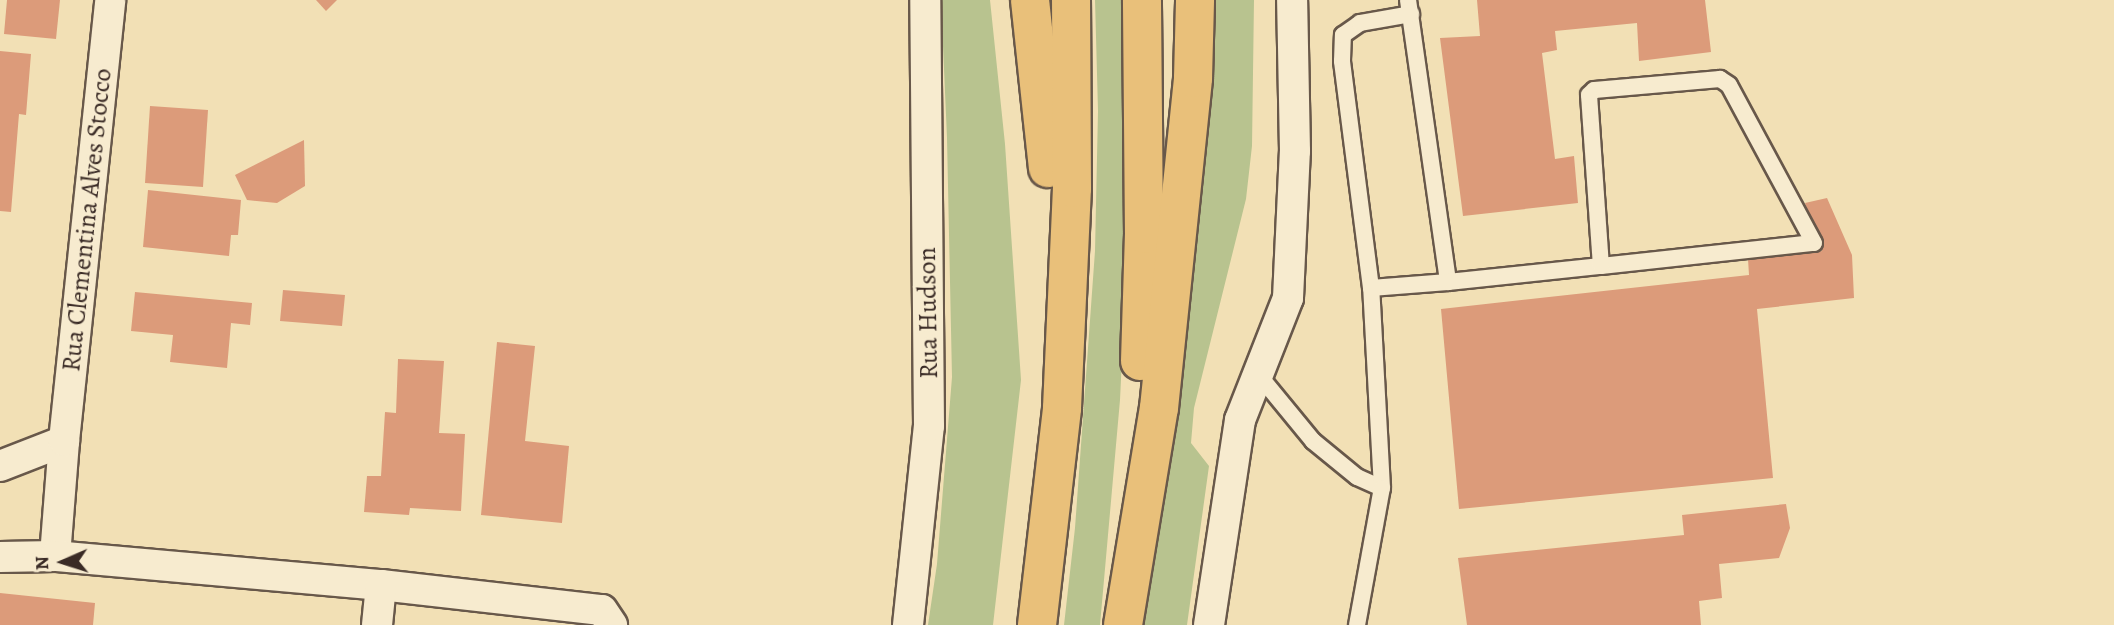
<!DOCTYPE html>
<style>
body{margin:0}
#map{position:relative;width:2114px;height:625px;overflow:hidden;background:#f2e0b5;font-family:Alegreya,serif}
div>[style]{position:absolute}
.green>*{inset:0;background:#b8c38f}
.building>*{inset:0;background:#dc9b7a}
.roads{filter:drop-shadow(2px 0 #68584a) drop-shadow(-2px 0 #68584a) drop-shadow(0 2px #68584a) drop-shadow(0 -2px #68584a)}
.service>*{height:16px;margin:-8px;padding:0 8px;transform-origin:8px;border-radius:8px;background:#f7ebcf}
.minor>*{height:30px;margin:-15px;padding:0 15px;transform-origin:15px;border-radius:15px;background:#f7ebcf}
.motorway>*{height:38px;margin:-19px;padding:0 19px;transform-origin:19px;border-radius:19px;background:#e9c07a}
span{translate:-50% -50%;white-space:nowrap;text-align:center;line-height:1.15;-webkit-text-stroke:5px #f7ebcf;paint-order:stroke}
.street-label{font-size:26px;color:#3a2b26}
.north{position:absolute;left:28px;top:527px;width:70px;height:70px;-webkit-text-stroke:5px #f7ebcf;paint-order:stroke;rotate:267deg;font-size:19px;font-weight:700;line-height:28px;text-align:center;color:#3a2b26}
.north::after{content:'';display:block;margin:auto;width:24px;height:32px;background:#3a2b26;clip-path:polygon(50% 0,100% 100%,50% 72%,0 100%)}
</style>
<div id="map">
<div class="green">
<div style="clip-path:polygon(941px 0,990px 0,1005px 144px,1021px 380px,993px 625px,928px 625px,937px 564px,952px 377px,947px 138px)"></div>
<div style="clip-path:polygon(1095px 0,1127px 0,1127px 253px,1120px 400px,1100px 625px,1064px 625px,1075px 528px,1095px 251px,1098px 111px)"></div>
<div style="clip-path:polygon(1209px 0,1254px 0,1252px 146px,1246px 199px,1194px 408px,1191px 443px,1209px 466px,1187px 625px,1142px 625px)"></div>
</div>
<div class="building">
<div style="clip-path:polygon(7px 0,60px 0,56px 39px,4px 34px)"></div>
<div style="clip-path:polygon(316px 0,337px 0,326px 11px)"></div>
<div style="clip-path:polygon(1477px 0,1705px 0,1711px 52px,1639px 61px,1637px 23px,1555px 31px,1557px 50px,1542px 53px,1555px 159px,1574px 156px,1578px 203px,1463px 216px,1440px 38px,1480px 36px)"></div>
<div style="clip-path:polygon(0 51px,31px 54px,26px 115px,19px 114px,11px 212px,0 211px)"></div>
<div style="clip-path:polygon(150px 106px,208px 110px,203px 187px,145px 183px)"></div>
<div style="clip-path:polygon(304px 140px,305px 186px,277px 203px,247px 200px,235px 175px)"></div>
<div style="clip-path:polygon(148px 190px,241px 200px,238px 235px,231px 235px,229px 256px,143px 247px)"></div>
<div style="clip-path:polygon(1827px 198px,1852px 255px,1854px 298px,1757px 309px,1773px 478px,1459px 509px,1441px 309px,1749px 275px,1748px 259px,1822px 251px,1805px 203px)"></div>
<div style="clip-path:polygon(283px 290px,345px 295px,342px 326px,280px 321px)"></div>
<div style="clip-path:polygon(135px 292px,252px 303px,250px 325px,231px 323px,227px 368px,170px 362px,173px 335px,131px 331px)"></div>
<div style="clip-path:polygon(497px 342px,535px 346px,525px 441px,569px 446px,562px 523px,481px 515px)"></div>
<div style="clip-path:polygon(398px 359px,444px 361px,439px 433px,465px 434px,461px 511px,410px 508px,409px 515px,364px 512px,367px 476px,381px 476px,385px 412px,396px 413px)"></div>
<div style="clip-path:polygon(1786px 504px,1790px 528px,1779px 558px,1719px 564px,1722px 598px,1699px 601px,1701px 625px,1467px 625px,1458px 558px,1684px 535px,1682px 515px)"></div>
<div style="clip-path:polygon(0 593px,95px 603px,93px 625px,0 625px)"></div>
</div>
<div class="roads">
<div class="service">
<div style="left:1408px;top:0;width:285px;rotate:81.9deg"></div>
<div style="left:1371px;top:288px;width:77px;rotate:-4.5deg"></div>
<div style="left:1448px;top:282px;width:154px;rotate:-6deg"></div>
<div style="left:1601px;top:266px;width:214px;rotate:-6.2deg"></div>
<div style="left:1814px;top:243px;width:179px;rotate:-118.3deg"></div>
<div style="left:1729px;top:85px;width:11px;rotate:-146deg"></div>
<div style="left:1720px;top:79px;width:126px;rotate:175deg"></div>
<div style="left:1594px;top:90px;width:7px;rotate:135deg"></div>
<div style="left:1589px;top:95px;width:171px;rotate:86deg"></div>
<div style="left:1258px;top:374px;width:87px;rotate:50.6deg"></div>
<div style="left:1313px;top:441px;width:57px;rotate:39.3deg"></div>
<div style="left:1357px;top:477px;width:27px;rotate:24deg"></div>
<div style="left:1382px;top:488px;width:200px;rotate:-93.1deg"></div>
<div style="left:1371px;top:288px;width:229px;rotate:-97.3deg"></div>
<div style="left:1342px;top:61px;width:26px;rotate:-88deg"></div>
<div style="left:1343px;top:35px;width:21px;rotate:-35deg"></div>
<div style="left:1360px;top:23px;width:52px;rotate:-10deg"></div>
<div style="left:1357px;top:625px;width:139px;rotate:-79.7deg"></div>
</div>
<div class="minor">
<div style="left:0;top:466px;width:69px;rotate:-21.3deg"></div>
<div style="left:55px;top:556px;width:115px;rotate:-85.5deg"></div>
<div style="left:64px;top:441px;width:443px;rotate:-84deg"></div>
<div style="left:0;top:557px;width:55px;rotate:-1deg"></div>
<div style="left:55px;top:556px;width:327px;rotate:5.1deg"></div>
<div style="left:381px;top:585px;width:222px;rotate:6.5deg"></div>
<div style="left:602px;top:610px;width:18px;rotate:56deg"></div>
<div style="left:377px;top:625px;width:40px;rotate:-84.3deg"></div>
<div style="left:908px;top:625px;width:200px;rotate:-84deg"></div>
<div style="left:929px;top:426px;width:426px;rotate:-90.5deg"></div>
<div style="left:1209px;top:625px;width:207px;rotate:-81.4deg"></div>
<div style="left:1240px;top:420px;width:131px;rotate:-68.5deg"></div>
<div style="left:1288px;top:298px;width:147px;rotate:-87.3deg"></div>
<div style="left:1295px;top:151px;width:151px;rotate:-91.1deg"></div>
</div>
<div class="motorway">
<div style="left:1030px;top:0;width:169px;rotate:83.9deg"></div>
<div style="left:1140px;top:361px;width:127px;rotate:-88.2deg"></div>
<div style="left:1144px;top:234px;width:234px;rotate:-90.5deg"></div>
<div style="left:1037px;top:625px;width:218px;rotate:-83.4deg"></div>
<div style="left:1062px;top:408px;width:220px;rotate:-87.4deg"></div>
<div style="left:1072px;top:188px;width:188px;rotate:-90.3deg"></div>
<div style="left:1123px;top:625px;width:220px;rotate:-80.6deg"></div>
<div style="left:1159px;top:408px;width:332px;rotate:-84.1deg"></div>
<div style="left:1193px;top:78px;width:78px;rotate:-88.5deg"></div>
</div>
</div>
<div class="street-label">
<span style="left:87px;top:220px;rotate:-84deg">Rua Clementina Alves Stocco</span>
<span style="left:928px;top:313px;rotate:-91deg">Rua Hudson</span>
</div>
<div class="north">N</div>
</div>
